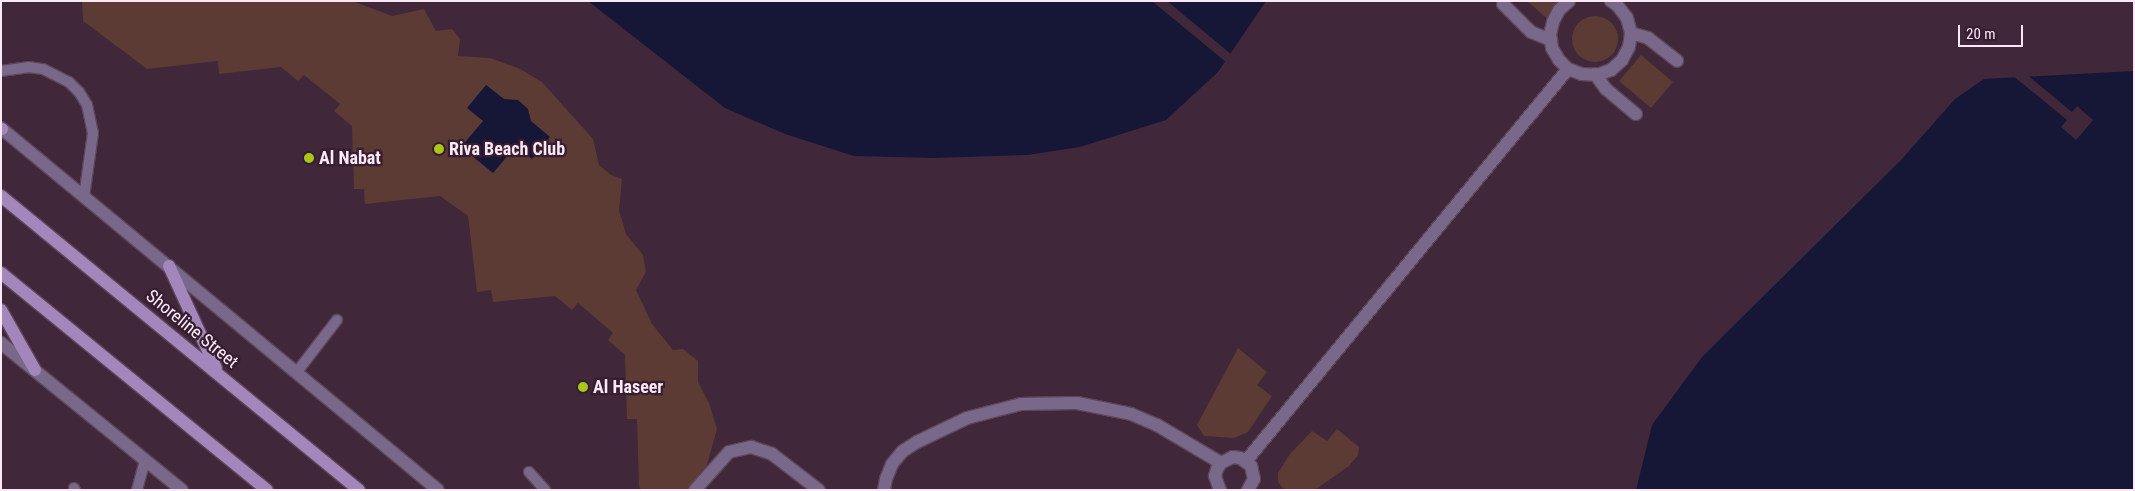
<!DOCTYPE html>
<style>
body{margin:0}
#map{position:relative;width:2135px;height:491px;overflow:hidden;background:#40273a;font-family:"Roboto Condensed",sans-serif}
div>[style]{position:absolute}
.green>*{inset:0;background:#5b3b34}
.round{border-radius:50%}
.water>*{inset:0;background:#161637}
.pier>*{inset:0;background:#40273a}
.roads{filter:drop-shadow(1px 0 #5e4658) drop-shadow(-1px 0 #5e4658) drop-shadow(0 1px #5e4658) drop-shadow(0 -1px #5e4658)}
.service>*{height:10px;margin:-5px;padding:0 5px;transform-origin:5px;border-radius:5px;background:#796889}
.minor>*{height:12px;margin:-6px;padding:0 6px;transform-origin:6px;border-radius:6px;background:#796889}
.tertiary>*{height:12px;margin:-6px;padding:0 6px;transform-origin:6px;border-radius:6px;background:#796889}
.secondary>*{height:12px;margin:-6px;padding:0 6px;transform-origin:6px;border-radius:6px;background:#a286bc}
.dots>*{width:14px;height:14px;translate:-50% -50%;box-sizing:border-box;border:2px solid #361d30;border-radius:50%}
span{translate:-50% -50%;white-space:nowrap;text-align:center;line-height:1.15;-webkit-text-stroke:4.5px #361d30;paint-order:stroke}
.poi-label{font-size:18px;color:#fae9f5;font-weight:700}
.left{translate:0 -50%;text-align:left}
.street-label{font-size:18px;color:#fae9f5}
.frame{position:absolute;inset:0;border:2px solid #fae9f5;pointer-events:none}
.scale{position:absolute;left:1958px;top:25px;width:65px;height:22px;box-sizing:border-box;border:2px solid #fae9f5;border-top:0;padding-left:6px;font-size:15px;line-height:18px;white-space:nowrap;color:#fae9f5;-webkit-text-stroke:4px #361d30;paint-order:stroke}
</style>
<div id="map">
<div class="green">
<div style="clip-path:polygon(82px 1px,352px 1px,392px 16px,424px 9px,436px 31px,452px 29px,460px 39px,458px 56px,490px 58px,520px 69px,542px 82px,593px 139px,599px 165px,611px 175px,622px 179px,619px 210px,626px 234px,643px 255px,646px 272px,636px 290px,652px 324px,673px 350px,683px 349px,698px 361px,698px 382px,709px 403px,717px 429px,706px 468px,689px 490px,642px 490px,639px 487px,637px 419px,627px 419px,625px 355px,608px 340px,613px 333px,578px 303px,572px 310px,555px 296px,493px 302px,491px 290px,477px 292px,468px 216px,440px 196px,365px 204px,364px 189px,354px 189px,352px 126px,334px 111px,340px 104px,304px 75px,298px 81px,281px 67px,219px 74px,218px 61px,147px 69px,83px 21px)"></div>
<div style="clip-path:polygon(1527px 1px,1567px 1px,1550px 21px)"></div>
<div class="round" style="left:1572px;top:16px;width:46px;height:46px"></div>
<div style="clip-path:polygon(1641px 55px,1673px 82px,1651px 108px,1619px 81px)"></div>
<div style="clip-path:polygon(1238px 348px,1267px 372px,1257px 385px,1272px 396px,1248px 432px,1234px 438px,1204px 436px,1197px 425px)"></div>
<div style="clip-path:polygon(1337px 429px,1359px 447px,1358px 455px,1349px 466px,1315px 490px,1284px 490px,1278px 482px,1278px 473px,1290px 454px,1312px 431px,1327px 441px)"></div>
</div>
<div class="water">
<div style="clip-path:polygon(588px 1px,1266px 1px,1218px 72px,1166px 120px,1080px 147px,1027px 155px,934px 158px,854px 156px,785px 134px,725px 108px)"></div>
<div style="clip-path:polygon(2134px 71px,2134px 490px,1636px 490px,1652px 425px,1702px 357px,1901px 160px,1955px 99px,1984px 79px)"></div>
<div style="clip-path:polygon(486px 85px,504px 99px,518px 100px,528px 109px,531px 121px,550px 137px,532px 159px,516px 146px,493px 173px,461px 147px,483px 121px,467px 108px)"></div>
</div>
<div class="pier">
<div style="clip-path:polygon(1152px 1px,1167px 1px,1232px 55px,1227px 63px)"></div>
<div style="clip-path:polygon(2026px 74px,2072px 112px,2077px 106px,2093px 120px,2076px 140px,2061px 127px,2067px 120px,2012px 75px)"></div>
</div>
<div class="roads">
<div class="service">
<div style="left:1px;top:71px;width:27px;rotate:-8deg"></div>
<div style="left:28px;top:67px;width:15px;rotate:8deg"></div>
<div style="left:43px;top:69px;width:29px;rotate:27deg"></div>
<div style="left:69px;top:82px;width:14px;rotate:45deg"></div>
<div style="left:79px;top:92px;width:15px;rotate:58deg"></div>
<div style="left:87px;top:105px;width:29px;rotate:78deg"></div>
<div style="left:93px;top:133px;width:65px;rotate:98deg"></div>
<div style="left:296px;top:373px;width:67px;rotate:-52.3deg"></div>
<div style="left:529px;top:472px;width:24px;rotate:48deg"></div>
<div style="left:74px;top:488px;width:2px;rotate:63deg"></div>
<div style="left:137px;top:490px;width:31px;rotate:-75deg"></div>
</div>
<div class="minor">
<div style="left:1569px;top:1px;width:13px;rotate:138deg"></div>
<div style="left:1559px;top:10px;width:13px;rotate:117deg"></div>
<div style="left:1553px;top:22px;width:13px;rotate:103deg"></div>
<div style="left:1550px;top:35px;width:13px;rotate:81deg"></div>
<div style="left:1552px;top:48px;width:14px;rotate:60deg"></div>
<div style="left:1559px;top:60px;width:13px;rotate:45deg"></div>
<div style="left:1568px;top:69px;width:15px;rotate:20deg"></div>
<div style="left:1582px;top:74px;width:15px;rotate:4deg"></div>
<div style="left:1597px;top:75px;width:15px;rotate:-20deg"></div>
<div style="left:1611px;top:70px;width:15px;rotate:-42deg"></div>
<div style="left:1622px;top:60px;width:15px;rotate:-62deg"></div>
<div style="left:1629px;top:47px;width:14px;rotate:-82deg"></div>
<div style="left:1631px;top:33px;width:16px;rotate:-105deg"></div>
<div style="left:1627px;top:18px;width:15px;rotate:-127deg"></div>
<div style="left:1618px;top:6px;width:9px;rotate:-144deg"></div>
<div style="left:1503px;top:4px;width:40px;rotate:45deg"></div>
<div style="left:1531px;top:32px;width:22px;rotate:22deg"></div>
<div style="left:1631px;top:33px;width:18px;rotate:16deg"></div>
<div style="left:1648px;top:38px;width:37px;rotate:38deg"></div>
<div style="left:1595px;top:74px;width:19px;rotate:54deg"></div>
<div style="left:1606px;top:89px;width:39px;rotate:40deg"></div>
<div style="left:1246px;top:461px;width:507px;rotate:-50.6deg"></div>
<div style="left:695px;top:490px;width:51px;rotate:-48.2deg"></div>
<div style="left:729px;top:452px;width:23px;rotate:-13deg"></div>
<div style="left:751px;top:447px;width:22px;rotate:18deg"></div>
<div style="left:772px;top:454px;width:59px;rotate:37.5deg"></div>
<div style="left:884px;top:490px;width:11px;rotate:-80deg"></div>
<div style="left:886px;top:479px;width:16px;rotate:-68deg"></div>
<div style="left:892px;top:464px;width:17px;rotate:-50deg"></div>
<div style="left:903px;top:451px;width:17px;rotate:-33deg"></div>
<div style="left:917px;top:442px;width:55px;rotate:-25.6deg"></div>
<div style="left:967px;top:418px;width:56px;rotate:-14.5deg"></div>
<div style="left:1021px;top:404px;width:56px;rotate:-1deg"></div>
<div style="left:1077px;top:403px;width:55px;rotate:11.5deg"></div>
<div style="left:1131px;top:414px;width:28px;rotate:23deg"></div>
<div style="left:1157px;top:425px;width:74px;rotate:30.7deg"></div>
<div style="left:1220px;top:490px;width:15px;rotate:-110deg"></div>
<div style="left:1215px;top:476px;width:7px;rotate:-74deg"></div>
<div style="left:1217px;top:469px;width:7px;rotate:-56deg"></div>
<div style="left:1221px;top:463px;width:13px;rotate:-27deg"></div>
<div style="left:1233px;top:457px;width:7px;rotate:8deg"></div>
<div style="left:1240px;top:458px;width:14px;rotate:36deg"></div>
<div style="left:1251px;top:466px;width:13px;rotate:77deg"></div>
<div style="left:1254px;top:479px;width:13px;rotate:119deg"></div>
</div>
<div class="tertiary">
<div style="left:1px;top:128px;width:567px;rotate:39.64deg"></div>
<div style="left:1px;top:343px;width:233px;rotate:39.1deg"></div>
</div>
<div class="secondary">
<div style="left:1px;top:129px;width:1px"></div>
<div style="left:1px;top:196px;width:463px;rotate:39.4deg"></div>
<div style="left:169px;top:266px;width:112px;rotate:65.3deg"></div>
<div style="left:1px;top:273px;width:343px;rotate:39.2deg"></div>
<div style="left:1px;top:310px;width:69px;rotate:60.5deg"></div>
</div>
</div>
<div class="dots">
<div style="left:439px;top:149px;background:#aac718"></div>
<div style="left:309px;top:158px;background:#aac718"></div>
<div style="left:583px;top:387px;background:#aac718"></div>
</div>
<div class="poi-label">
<span class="left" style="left:449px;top:149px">Riva Beach Club</span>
<span class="left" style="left:319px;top:158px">Al Nabat</span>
<span class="left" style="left:593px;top:387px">Al Haseer</span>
</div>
<div class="street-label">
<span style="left:192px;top:329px;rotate:39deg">Shoreline Street</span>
</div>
<div class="frame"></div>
<div class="scale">20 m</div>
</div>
